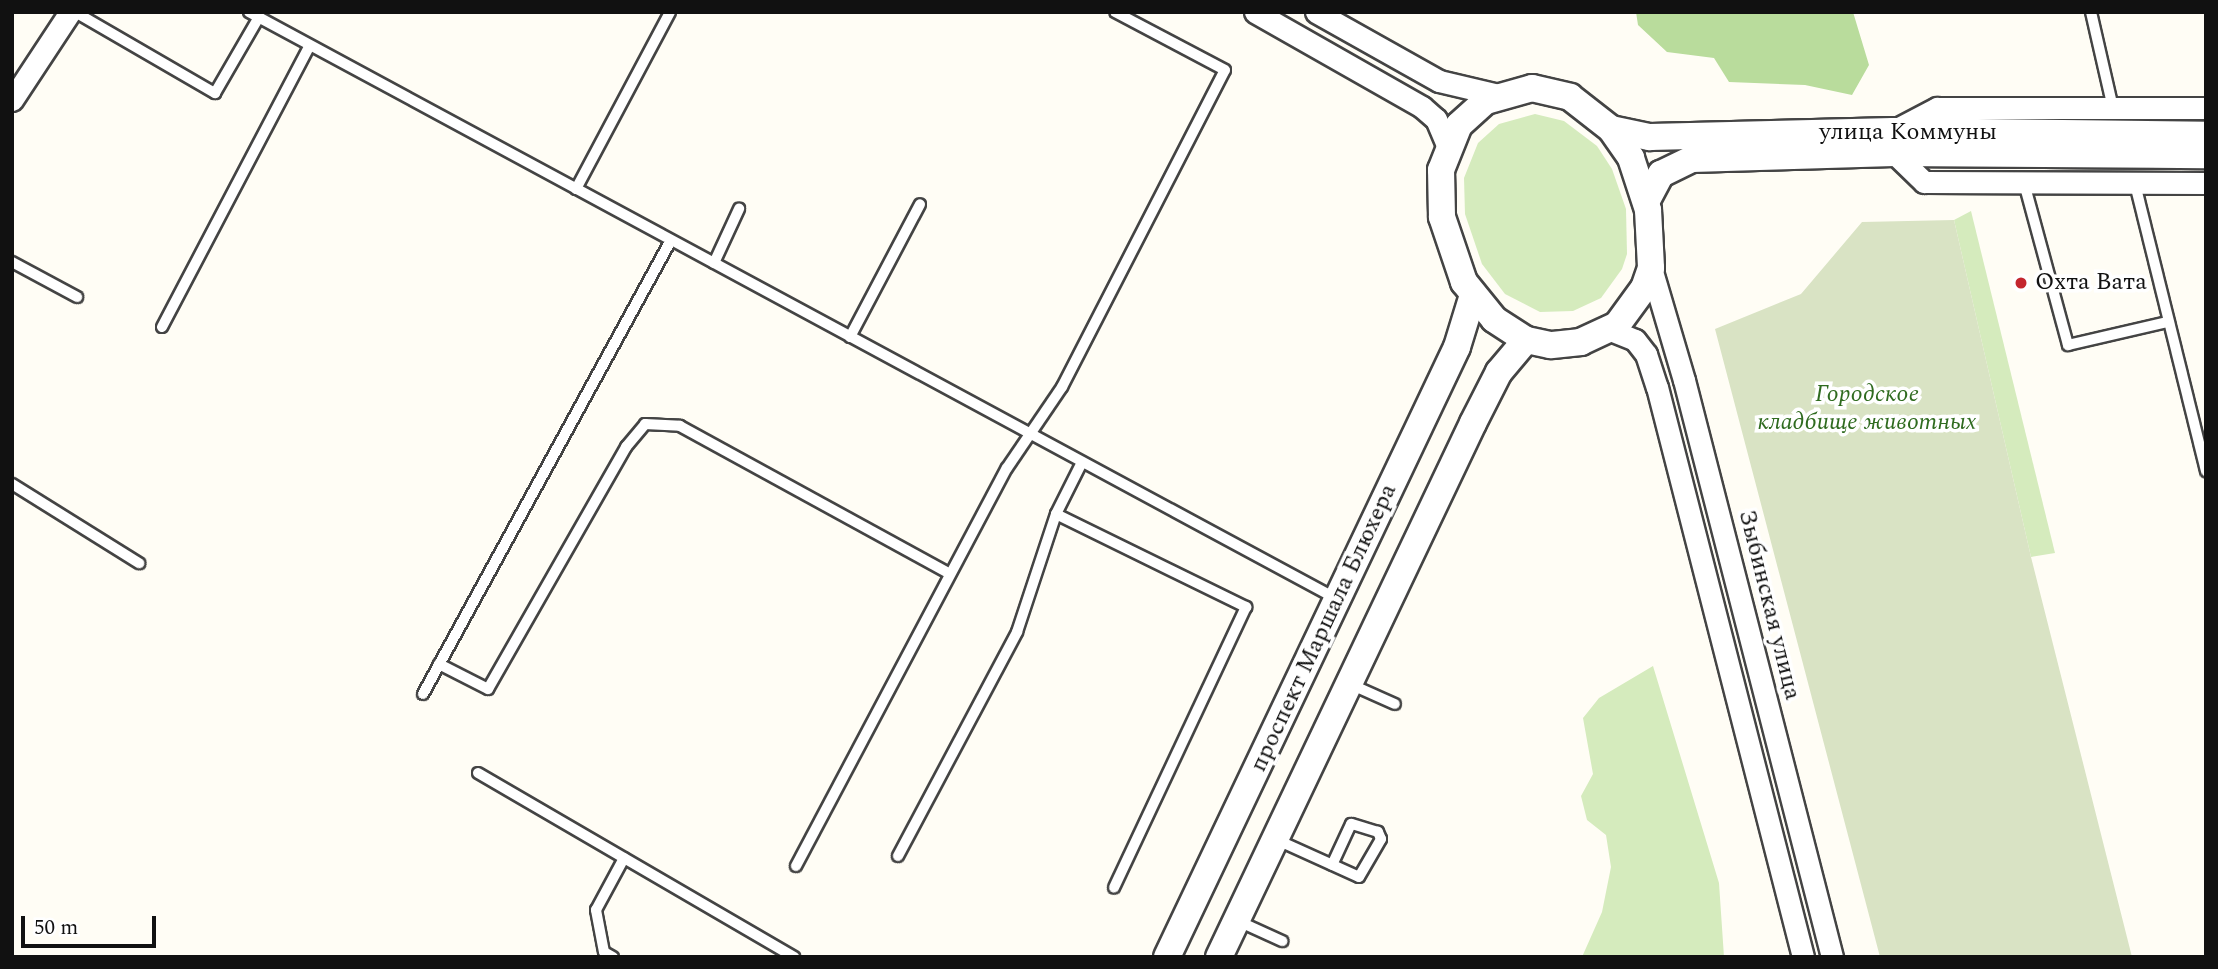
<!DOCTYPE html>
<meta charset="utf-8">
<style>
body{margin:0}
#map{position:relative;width:2218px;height:969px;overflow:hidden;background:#fffdf5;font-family:Spectral,serif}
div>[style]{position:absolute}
.green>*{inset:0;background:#d5ebbd}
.forest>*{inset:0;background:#b9dc9c}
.cemetery>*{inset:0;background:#d9e3c4}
.roads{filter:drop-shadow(2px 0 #444) drop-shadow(-2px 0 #444) drop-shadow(0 2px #444) drop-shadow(0 -2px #444)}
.service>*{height:10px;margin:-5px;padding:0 5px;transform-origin:5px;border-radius:5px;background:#fff}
.minor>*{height:21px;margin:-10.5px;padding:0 10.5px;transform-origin:10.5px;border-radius:10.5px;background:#fff}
.tertiary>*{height:26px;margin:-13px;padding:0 13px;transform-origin:13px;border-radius:13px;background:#fff}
.dots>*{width:19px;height:19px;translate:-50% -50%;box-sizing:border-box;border:4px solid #fff;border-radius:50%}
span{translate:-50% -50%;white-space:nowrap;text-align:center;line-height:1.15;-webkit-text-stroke:7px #fff;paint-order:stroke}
.street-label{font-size:24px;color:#111}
.poi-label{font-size:24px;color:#111}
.left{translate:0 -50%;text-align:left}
.park-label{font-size:24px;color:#2f6b1f;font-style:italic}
.frame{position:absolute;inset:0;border:14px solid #111;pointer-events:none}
.scale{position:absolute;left:21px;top:916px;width:135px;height:32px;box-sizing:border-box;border:4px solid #111;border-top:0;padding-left:9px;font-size:21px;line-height:24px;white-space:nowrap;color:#111;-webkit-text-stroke:5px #fff;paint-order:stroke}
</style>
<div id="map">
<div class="green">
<div style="clip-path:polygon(1535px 114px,1564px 121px,1597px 146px,1612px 169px,1626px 209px,1627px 254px,1622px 269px,1601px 298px,1573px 311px,1540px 312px,1505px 294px,1482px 264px,1465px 214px,1464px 178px,1478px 143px,1499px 124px)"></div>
<div style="clip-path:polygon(1971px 211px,2055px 553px,2031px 557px,1954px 220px)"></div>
<div style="clip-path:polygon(1653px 666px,1719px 883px,1724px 957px,1582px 957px,1602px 912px,1611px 867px,1606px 835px,1587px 820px,1581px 796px,1593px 774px,1583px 718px,1599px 698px)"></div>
</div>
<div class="forest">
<div style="clip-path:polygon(1636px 12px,1853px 12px,1869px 65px,1852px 95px,1805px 85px,1729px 82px,1714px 58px,1667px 52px,1638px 25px)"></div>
</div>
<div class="cemetery">
<div style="clip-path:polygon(1954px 220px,2031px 557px,2132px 957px,1880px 957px,1715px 329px,1801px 294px,1862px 222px)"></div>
</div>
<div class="roads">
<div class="service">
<div style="left:75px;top:12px;width:162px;rotate:30.1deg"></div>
<div style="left:215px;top:93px;width:88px;rotate:-59.9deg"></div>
<div style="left:249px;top:12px;width:1236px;rotate:28.35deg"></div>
<div style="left:2091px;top:12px;width:98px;rotate:77.1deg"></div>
<div style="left:2024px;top:183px;width:168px;rotate:74.8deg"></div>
<div style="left:2068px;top:345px;width:103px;rotate:-13deg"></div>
<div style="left:2135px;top:184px;width:296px;rotate:76.1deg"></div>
<div style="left:576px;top:189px;width:200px;rotate:-62deg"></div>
<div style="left:12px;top:262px;width:74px;rotate:28.3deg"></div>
<div style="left:714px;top:263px;width:60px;rotate:-65.2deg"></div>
<div style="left:162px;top:327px;width:318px;rotate:-62.3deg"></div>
<div style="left:850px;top:337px;width:150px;rotate:-62.2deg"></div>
<div style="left:12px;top:484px;width:150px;rotate:31.9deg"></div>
<div style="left:1056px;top:514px;width:212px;rotate:26.1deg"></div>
<div style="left:1246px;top:607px;width:310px;rotate:115.2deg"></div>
<div style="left:439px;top:664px;width:55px;rotate:27deg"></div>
<div style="left:488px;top:689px;width:279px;rotate:-60.3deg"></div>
<div style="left:626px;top:447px;width:30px;rotate:-50deg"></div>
<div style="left:645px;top:424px;width:35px;rotate:3deg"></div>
<div style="left:680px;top:426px;width:307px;rotate:28.7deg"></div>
<div style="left:1350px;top:684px;width:49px;rotate:24deg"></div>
<div style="left:423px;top:694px;width:517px;rotate:-61.35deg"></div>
<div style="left:478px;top:773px;width:366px;rotate:30.2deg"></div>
<div style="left:1275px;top:839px;width:92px;rotate:24.3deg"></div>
<div style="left:1359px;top:877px;width:44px;rotate:-59.9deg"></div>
<div style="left:1381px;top:839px;width:8px;rotate:-113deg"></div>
<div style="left:1378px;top:832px;width:28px;rotate:-163deg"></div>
<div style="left:1351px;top:824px;width:45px;rotate:114.9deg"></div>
<div style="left:898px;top:856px;width:254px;rotate:-62deg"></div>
<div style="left:1017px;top:632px;width:124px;rotate:-71.7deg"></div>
<div style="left:1056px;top:514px;width:58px;rotate:-63.4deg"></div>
<div style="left:796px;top:866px;width:450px;rotate:-62.1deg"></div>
<div style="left:1007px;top:468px;width:98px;rotate:-55.8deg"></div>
<div style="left:1062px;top:387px;width:356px;rotate:-62.8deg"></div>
<div style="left:1225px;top:70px;width:124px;rotate:-152.2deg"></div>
<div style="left:1236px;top:920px;width:51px;rotate:24.5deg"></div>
<div style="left:613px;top:957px;width:10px;rotate:-151deg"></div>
<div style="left:604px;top:952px;width:43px;rotate:-100.8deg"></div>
<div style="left:596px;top:910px;width:59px;rotate:-61.7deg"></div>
</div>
<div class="minor">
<div style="left:1255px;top:12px;width:192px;rotate:29.6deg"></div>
<div style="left:1422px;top:107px;width:18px;rotate:41deg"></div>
<div style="left:1436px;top:119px;width:30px;rotate:67deg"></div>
<div style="left:1316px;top:12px;width:141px;rotate:29.3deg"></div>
<div style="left:1439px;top:81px;width:61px;rotate:13.3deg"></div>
<div style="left:12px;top:100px;width:105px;rotate:-56.6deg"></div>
<div style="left:1893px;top:131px;width:50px;rotate:-27.6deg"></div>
<div style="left:1937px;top:108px;width:269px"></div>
<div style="left:1894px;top:153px;width:42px;rotate:44deg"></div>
<div style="left:1924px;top:182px;width:282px;rotate:0.2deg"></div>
<div style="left:1651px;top:268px;width:117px;rotate:73.6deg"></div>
<div style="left:1684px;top:380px;width:596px;rotate:75.61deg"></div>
<div style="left:1608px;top:329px;width:29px;rotate:22deg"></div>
<div style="left:1635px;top:340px;width:18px;rotate:52deg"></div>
<div style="left:1646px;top:354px;width:35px;rotate:72deg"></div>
<div style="left:1657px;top:387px;width:588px;rotate:75.63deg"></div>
</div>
<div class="tertiary">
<div style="left:1532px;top:88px;width:39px;rotate:13deg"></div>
<div style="left:1570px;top:97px;width:52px;rotate:38deg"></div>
<div style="left:1611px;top:129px;width:35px;rotate:55deg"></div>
<div style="left:1631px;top:158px;width:55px;rotate:71.9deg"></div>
<div style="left:1648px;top:210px;width:58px;rotate:87deg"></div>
<div style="left:1651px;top:268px;width:21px;rotate:109deg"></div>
<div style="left:1644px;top:288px;width:46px;rotate:126.1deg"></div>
<div style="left:1617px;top:325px;width:40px;rotate:155deg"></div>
<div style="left:1581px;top:342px;width:31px;rotate:174deg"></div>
<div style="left:1550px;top:345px;width:25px;rotate:-168deg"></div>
<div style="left:1526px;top:340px;width:38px;rotate:-147deg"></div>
<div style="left:1494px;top:319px;width:48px;rotate:-129deg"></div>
<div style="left:1464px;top:282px;width:69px;rotate:-108.7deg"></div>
<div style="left:1442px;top:217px;width:47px;rotate:-91.2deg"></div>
<div style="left:1441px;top:170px;width:48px;rotate:-68.2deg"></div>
<div style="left:1459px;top:125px;width:36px;rotate:-42deg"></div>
<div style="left:1486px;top:101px;width:48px;rotate:-15.8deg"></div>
<div style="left:1611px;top:129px;width:40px;rotate:12deg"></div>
<div style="left:1650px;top:137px;width:243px;rotate:-1.4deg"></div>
<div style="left:1893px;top:131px;width:313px;rotate:0.7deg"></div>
<div style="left:1646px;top:202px;width:32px;rotate:-62deg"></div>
<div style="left:1661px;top:174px;width:34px;rotate:-26deg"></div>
<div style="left:1692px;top:159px;width:202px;rotate:-1.7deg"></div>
<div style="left:1894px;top:153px;width:312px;rotate:0.4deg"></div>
<div style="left:1167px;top:957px;width:675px;rotate:-64.57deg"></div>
<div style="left:1457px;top:347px;width:54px;rotate:-72.9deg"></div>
<div style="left:1219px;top:957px;width:591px;rotate:-64.56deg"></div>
<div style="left:1473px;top:423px;width:57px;rotate:-63deg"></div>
<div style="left:1499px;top:372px;width:42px;rotate:-49.8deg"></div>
</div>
</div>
<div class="dots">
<div style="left:2021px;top:283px;background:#c4262e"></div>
</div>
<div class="street-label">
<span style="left:1908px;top:133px">улица Коммуны</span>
<span style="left:1769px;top:605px;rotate:76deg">Зыбинская улица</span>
<span style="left:1324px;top:628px;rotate:-65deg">проспект Маршала Блюхера</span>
</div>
<div class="poi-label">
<span class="left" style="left:2035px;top:283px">Охта Вата</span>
</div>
<div class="park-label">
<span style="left:1867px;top:409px">Городское<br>кладбище животных</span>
</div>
<div class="frame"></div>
<div class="scale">50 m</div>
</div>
